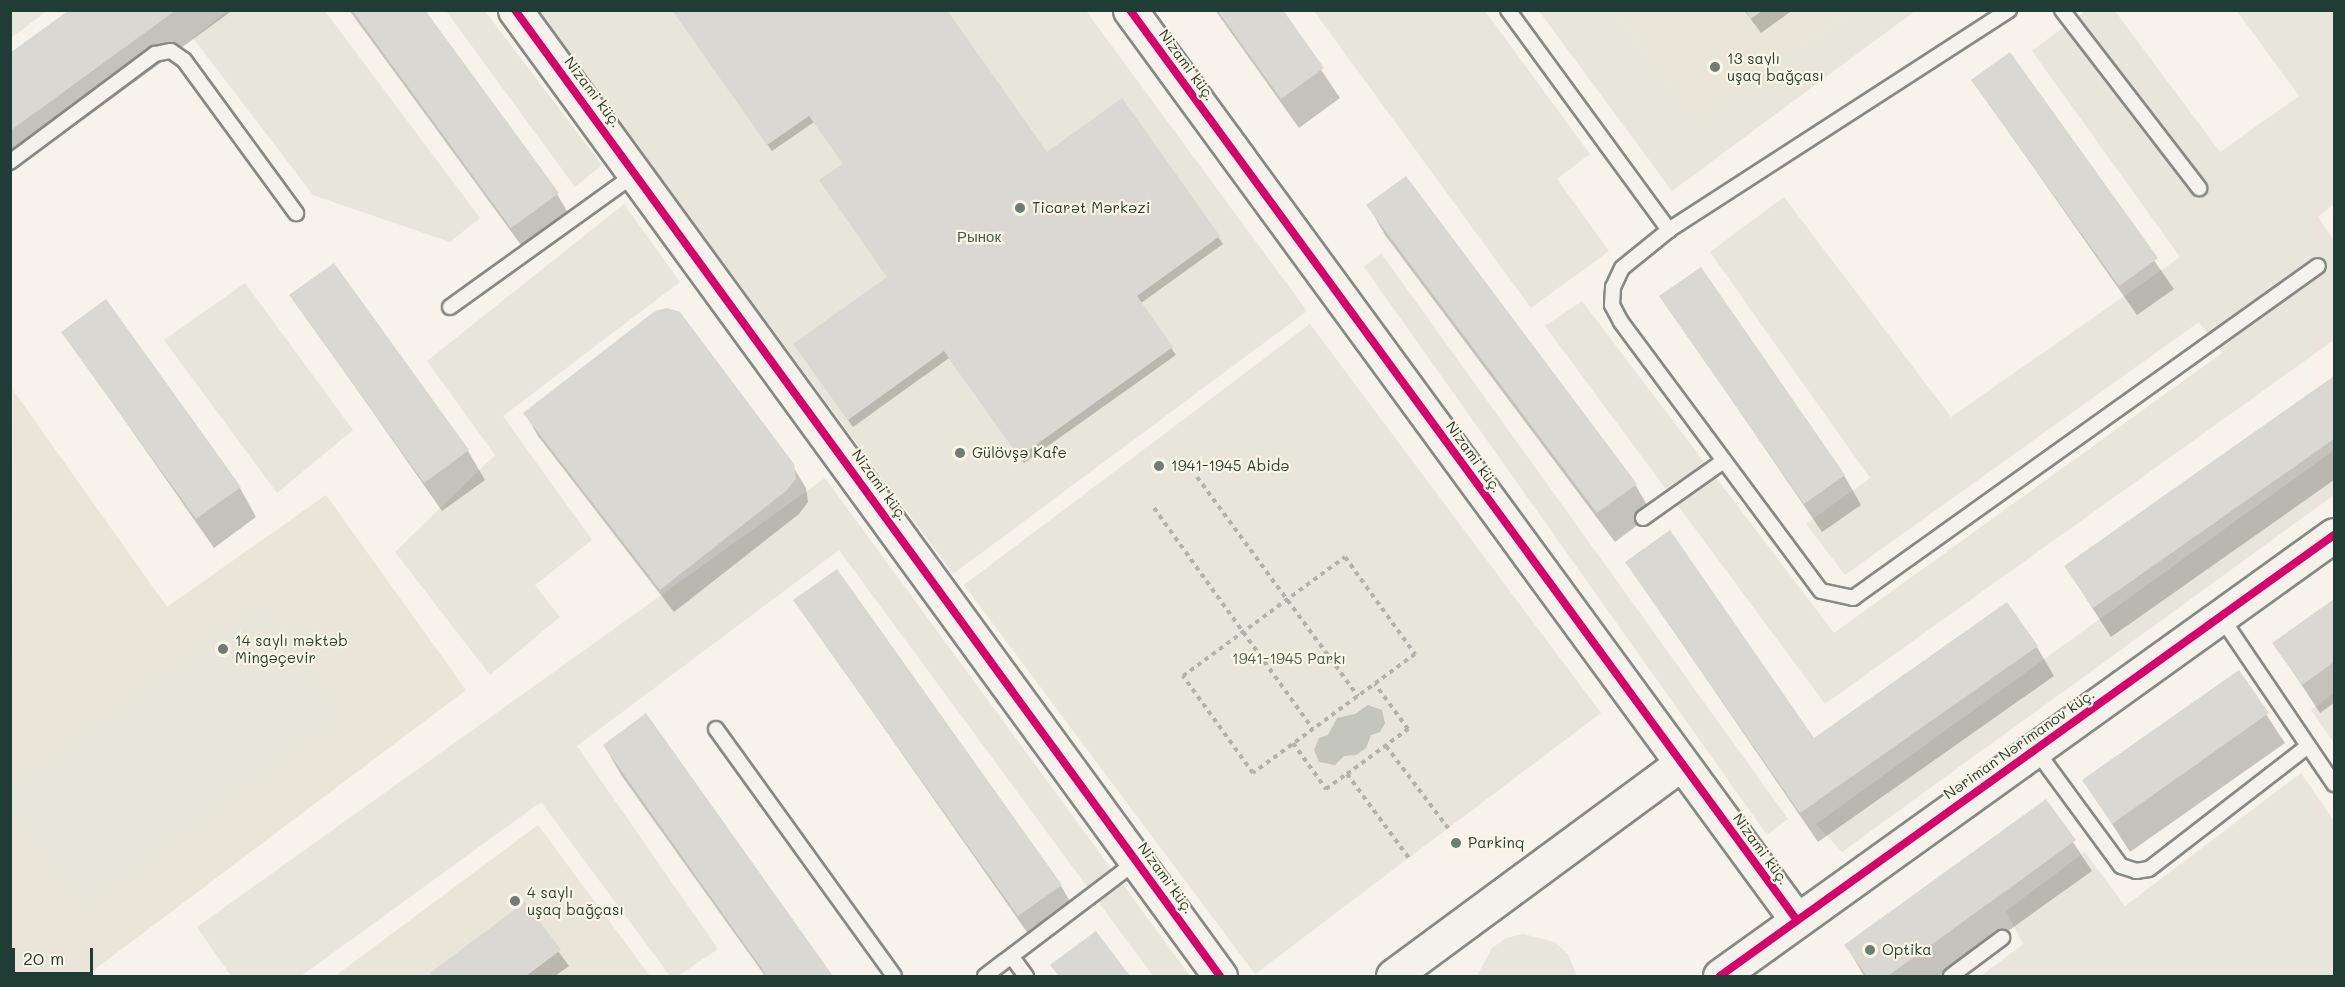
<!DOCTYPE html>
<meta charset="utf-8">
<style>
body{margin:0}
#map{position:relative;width:2345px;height:987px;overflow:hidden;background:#f7f3ea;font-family:Mali,sans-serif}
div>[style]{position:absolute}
.built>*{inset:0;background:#e9e5d9}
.green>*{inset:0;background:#e8e5da}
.water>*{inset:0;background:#c4c6bb}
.shadow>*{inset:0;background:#0003}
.building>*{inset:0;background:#dad8d2}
.path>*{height:4px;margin-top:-2px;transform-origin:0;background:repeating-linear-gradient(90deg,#b0b2ad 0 4.5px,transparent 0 9px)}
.roads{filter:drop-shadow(2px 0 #868984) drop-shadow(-2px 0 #868984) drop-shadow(0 2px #868984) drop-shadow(0 -2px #868984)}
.service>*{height:14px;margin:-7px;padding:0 7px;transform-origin:7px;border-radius:7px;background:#f5f2ec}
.tertiary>*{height:33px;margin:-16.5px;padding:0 16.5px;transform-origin:16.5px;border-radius:16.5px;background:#f5f2ec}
.cycleway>*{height:8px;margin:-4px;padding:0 4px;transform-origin:4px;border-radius:4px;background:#d6006c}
.dots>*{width:16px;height:16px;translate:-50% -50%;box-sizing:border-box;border:3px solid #fcf5e5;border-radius:50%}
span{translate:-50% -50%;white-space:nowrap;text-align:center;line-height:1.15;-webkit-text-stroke:4.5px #fcf5e5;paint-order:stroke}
.poi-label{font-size:15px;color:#1f3d34}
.left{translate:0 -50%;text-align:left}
.street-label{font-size:15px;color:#1f3d34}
.park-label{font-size:15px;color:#455c52}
.frame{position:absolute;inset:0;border:12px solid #1f3d34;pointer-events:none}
.scale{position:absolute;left:12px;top:948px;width:81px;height:27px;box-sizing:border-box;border:3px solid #1f3d34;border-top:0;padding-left:8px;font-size:18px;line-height:21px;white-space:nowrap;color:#1f3d34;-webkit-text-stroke:4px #fcf5e5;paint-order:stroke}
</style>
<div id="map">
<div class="built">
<div style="clip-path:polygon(1615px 11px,1850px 11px,1697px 123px)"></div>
<div style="clip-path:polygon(13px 390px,167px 607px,326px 495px,466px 690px,86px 976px,11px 976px)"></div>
<div style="clip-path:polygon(538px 825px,650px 976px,335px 976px)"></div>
</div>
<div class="green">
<div style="clip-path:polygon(11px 10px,47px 10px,47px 11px,11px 38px)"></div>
<div style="clip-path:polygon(227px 11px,325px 11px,480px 218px,450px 242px,313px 195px,193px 38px)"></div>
<div style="clip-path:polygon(446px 11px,485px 11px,602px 165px,575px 187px)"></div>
<div style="clip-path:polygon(538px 11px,1086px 11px,1307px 311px,953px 574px)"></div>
<div style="clip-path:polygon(1314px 11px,1485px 11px,1590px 154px,1557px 179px,1609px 251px,1531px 308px)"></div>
<div style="clip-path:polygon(1539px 11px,1615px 11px,1697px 122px,1850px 11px,1915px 11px,1672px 191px)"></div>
<div style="clip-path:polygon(2085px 11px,2115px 11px,2220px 152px,2299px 96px,2237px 11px,2334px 11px,2334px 204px,2318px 217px,2334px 240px,2334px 340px,1825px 704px,1545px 326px,1582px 301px,1834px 633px,2222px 353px,2199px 322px,1845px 575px,1806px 524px,1870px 478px,1710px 252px,1784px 197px,1951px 417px,2180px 257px,2032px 51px)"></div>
<div style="clip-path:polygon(624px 204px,680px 282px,503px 416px,592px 540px,535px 585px,560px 617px,490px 675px,395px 552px,495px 455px,427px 361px)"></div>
<div style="clip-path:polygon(1381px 253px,1788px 819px,1767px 835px,1364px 267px)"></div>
<div style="clip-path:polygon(245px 283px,353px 430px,277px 493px,164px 340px)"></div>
<div style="clip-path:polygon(1310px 324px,1601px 713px,1255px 974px,964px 585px)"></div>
<div style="clip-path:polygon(2334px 450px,2334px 495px,1842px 852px,1816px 824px)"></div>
<div style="clip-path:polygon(825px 478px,1190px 976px,1153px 976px,839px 550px,577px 746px,718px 949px,678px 976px,670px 976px,541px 802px,301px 976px,231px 976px,197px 927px)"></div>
<div style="clip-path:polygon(260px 601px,343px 714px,83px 908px,11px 811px,11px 788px)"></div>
<div style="clip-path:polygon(2334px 693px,2334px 692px,2334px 743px,2311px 710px)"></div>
<div style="clip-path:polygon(2301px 773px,2334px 821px,2334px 976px,1981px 976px,2023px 944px,2006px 911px,2085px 852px,2125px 906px)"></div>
<div style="clip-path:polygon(1523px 934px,1555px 942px,1568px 954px,1577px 976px,1477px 976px,1492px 948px,1506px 938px)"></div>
</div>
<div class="water">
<div style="clip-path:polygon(1368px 705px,1382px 710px,1385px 723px,1380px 732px,1371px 735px,1366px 748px,1356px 755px,1344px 756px,1335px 765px,1319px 762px,1314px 750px,1319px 738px,1328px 735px,1337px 718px,1355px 714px)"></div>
</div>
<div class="shadow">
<div style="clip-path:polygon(72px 10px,233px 10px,10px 173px,10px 55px)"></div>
<div style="clip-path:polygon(349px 10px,424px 10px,557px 194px,574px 223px,529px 256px)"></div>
<div style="clip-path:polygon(673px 10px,1046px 154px,1122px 100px,1223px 244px,1141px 303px,1176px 355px,1024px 463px,949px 358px,853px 427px,799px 351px,888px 277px,844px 164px,814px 122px,772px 151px)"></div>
<div style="clip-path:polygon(1215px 10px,1281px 10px,1340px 98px,1299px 128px)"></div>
<div style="clip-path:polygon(1744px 10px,1793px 10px,1761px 33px)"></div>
<div style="clip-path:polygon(2010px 54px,2174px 289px,2137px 315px,1973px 81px)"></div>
<div style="clip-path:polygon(1368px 205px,1635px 484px,1652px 514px,1615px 542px,1385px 235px)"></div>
<div style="clip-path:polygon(291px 295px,468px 451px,485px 480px,442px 511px)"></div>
<div style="clip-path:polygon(1661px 296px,1844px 475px,1861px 505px,1822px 532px)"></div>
<div style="clip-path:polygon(63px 332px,240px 488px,256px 517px,214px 548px)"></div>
<div style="clip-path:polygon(2334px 378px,2334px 480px,2111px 637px,2066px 567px)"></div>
<div style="clip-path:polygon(525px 413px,792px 465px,806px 488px,808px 502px,799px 514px,674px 612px,538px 436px)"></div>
<div style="clip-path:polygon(1627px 563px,1814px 740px,2037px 647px,2054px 676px,1818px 842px)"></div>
<div style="clip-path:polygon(2334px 600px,2334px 703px,2320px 713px,2274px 643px)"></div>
<div style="clip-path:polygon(795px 601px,1061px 886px,1078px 915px,1036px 945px)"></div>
<div style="clip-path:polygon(2238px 672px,2285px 743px,2130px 852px,2084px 780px)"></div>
<div style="clip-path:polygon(646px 715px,831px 976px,765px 976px,621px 775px,604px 745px)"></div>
<div style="clip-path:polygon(2046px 801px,2092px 871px,1945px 976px,1864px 976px,1846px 945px)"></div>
<div style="clip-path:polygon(524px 904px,569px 966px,555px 976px,434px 976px,432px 973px)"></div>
<div style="clip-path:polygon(1095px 933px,1128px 976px,1059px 976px,1052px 965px)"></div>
</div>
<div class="building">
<div style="clip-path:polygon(69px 10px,176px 10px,10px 131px,10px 53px)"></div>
<div style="clip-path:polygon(352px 10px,425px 10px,559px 193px,511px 228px)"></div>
<div style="clip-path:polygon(672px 10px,947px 10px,1047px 152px,1122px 98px,1220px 236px,1137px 296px,1173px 347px,1019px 457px,944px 351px,848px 420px,793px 344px,887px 277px,819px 180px,843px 164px,809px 116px,767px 145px)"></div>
<div style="clip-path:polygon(1217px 10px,1283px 10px,1324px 68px,1281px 99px)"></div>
<div style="clip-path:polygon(1745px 10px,1763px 10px,1751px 19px)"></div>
<div style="clip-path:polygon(2010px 52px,2158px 258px,2119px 286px,1971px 80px)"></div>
<div style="clip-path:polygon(1406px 176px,1637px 484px,1597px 513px,1366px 205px)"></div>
<div style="clip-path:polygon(334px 263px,469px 450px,424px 483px,289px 295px)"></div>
<div style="clip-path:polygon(1701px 267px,1845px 475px,1804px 504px,1659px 296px)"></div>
<div style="clip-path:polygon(106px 299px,241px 487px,196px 519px,61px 332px)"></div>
<div style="clip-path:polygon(667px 308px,680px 312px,794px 464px,796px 479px,786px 491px,660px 590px,523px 413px,655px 311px)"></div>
<div style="clip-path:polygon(2334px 376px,2334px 439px,2093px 608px,2064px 566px)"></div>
<div style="clip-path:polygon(1670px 530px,1814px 738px,2007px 602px,2038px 646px,1800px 813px,1625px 562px)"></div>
<div style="clip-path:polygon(837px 569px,1062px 885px,1018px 916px,793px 600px)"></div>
<div style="clip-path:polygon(2334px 599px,2334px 662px,2302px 685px,2272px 643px)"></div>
<div style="clip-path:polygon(2239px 670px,2269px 713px,2112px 824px,2082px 780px)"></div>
<div style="clip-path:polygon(646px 713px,833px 976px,767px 976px,603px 745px)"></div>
<div style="clip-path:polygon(2046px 799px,2076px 840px,1888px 976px,1867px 976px,1844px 945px)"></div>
<div style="clip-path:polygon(525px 902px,561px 950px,526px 976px,433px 976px,430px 973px)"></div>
<div style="clip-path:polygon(1096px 931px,1130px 976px,1059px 976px,1050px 965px)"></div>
</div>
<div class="path">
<div style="left:1197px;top:477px;width:272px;rotate:53.7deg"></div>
<div style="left:1154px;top:508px;width:272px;rotate:54.3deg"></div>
<div style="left:1345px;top:557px;width:120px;rotate:54.2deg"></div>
<div style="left:1415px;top:654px;width:201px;rotate:143.7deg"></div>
<div style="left:1253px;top:773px;width:120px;rotate:-125.8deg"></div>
<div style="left:1183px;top:676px;width:201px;rotate:-36.3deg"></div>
<div style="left:1293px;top:743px;width:57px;rotate:54.3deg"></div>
<div style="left:1326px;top:789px;width:26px;rotate:-36deg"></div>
<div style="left:1347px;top:774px;width:76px;rotate:-36.4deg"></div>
<div style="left:1408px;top:729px;width:56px;rotate:-126.3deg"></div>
<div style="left:1386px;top:746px;width:103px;rotate:52.9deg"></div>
<div style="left:1347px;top:774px;width:104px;rotate:53.6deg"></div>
</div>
<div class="roads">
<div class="service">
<div style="left:1508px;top:10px;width:273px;rotate:53.8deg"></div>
<div style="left:2009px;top:10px;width:405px;rotate:147.1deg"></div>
<div style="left:1669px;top:230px;width:60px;rotate:141deg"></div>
<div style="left:1622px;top:268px;width:21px;rotate:115deg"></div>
<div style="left:1613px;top:287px;width:18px;rotate:93deg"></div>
<div style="left:1612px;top:305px;width:19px;rotate:62deg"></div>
<div style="left:1621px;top:322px;width:335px;rotate:53.4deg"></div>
<div style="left:1821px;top:591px;width:33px;rotate:12deg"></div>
<div style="left:1853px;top:598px;width:571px;rotate:-35.53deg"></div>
<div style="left:2062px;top:10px;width:225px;rotate:52.4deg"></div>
<div style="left:10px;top:162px;width:181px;rotate:-36.7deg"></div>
<div style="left:155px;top:54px;width:16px;rotate:-11deg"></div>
<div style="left:171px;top:51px;width:16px;rotate:35deg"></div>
<div style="left:184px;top:60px;width:190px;rotate:53.8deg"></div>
<div style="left:450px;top:307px;width:228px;rotate:-35.7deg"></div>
<div style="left:1643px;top:518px;width:97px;rotate:-35.3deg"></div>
<div style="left:2221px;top:617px;width:202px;rotate:55.9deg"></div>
<div style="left:716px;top:729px;width:304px;rotate:54.2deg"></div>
<div style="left:2035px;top:749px;width:145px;rotate:53.7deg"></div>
<div style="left:2121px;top:866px;width:16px;rotate:18deg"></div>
<div style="left:2136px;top:871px;width:13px;rotate:-9deg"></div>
<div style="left:2149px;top:869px;width:201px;rotate:-37.7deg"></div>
<div style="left:1012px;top:957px;width:24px;rotate:54deg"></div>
<div style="left:985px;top:976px;width:191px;rotate:-37.1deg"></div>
<div style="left:1951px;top:976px;width:64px;rotate:-36.7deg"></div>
</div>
<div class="tertiary">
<div style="left:515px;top:10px;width:1196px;rotate:53.88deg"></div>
<div style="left:1130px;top:10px;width:1127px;rotate:53.77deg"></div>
<div style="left:1393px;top:976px;width:358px;rotate:-36.4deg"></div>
<div style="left:1720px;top:976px;width:756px;rotate:-35.69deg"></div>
</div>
</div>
<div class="cycleway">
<div style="left:515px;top:10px;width:1196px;rotate:53.88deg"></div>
<div style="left:1130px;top:10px;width:1127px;rotate:53.77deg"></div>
<div style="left:1720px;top:976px;width:756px;rotate:-35.69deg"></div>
</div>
<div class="dots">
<div style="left:1715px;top:67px;background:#6b7d74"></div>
<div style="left:1020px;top:208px;background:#6b7d74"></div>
<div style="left:960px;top:453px;background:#6b7d74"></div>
<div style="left:1159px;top:466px;background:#6b7d74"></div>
<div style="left:223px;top:649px;background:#6b7d74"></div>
<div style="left:1456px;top:843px;background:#6b7d74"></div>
<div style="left:515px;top:901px;background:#6b7d74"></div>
<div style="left:1870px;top:950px;background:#6b7d74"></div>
</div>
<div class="poi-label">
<span class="left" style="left:1727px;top:67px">13 saylı<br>uşaq bağçası</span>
<span class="left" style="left:1032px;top:208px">Ticarət Mərkəzi</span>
<span class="left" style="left:972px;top:453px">Gülövşə Kafe</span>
<span class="left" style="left:1171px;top:466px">1941-1945 Abidə</span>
<span class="left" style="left:235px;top:649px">14 saylı məktəb<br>Mingəçevir</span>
<span class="left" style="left:1468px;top:843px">Parkinq</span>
<span class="left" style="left:527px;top:901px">4 saylı<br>uşaq bağçası</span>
<span class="left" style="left:1882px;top:950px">Optika</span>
</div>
<div class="street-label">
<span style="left:1187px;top:65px;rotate:54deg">Nizami küç.</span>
<span style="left:593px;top:92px;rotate:53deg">Nizami küç.</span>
<span style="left:1474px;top:457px;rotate:54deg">Nizami küç.</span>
<span style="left:880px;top:485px;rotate:54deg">Nizami küç.</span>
<span style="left:2019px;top:744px;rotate:-35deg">Nəriman Nərimanov küç.</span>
<span style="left:1761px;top:849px;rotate:54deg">Nizami küç.</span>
<span style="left:1166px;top:878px;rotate:54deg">Nizami küç.</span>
</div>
<div class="park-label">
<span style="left:979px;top:237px">Рынок</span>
<span style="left:1289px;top:659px">1941-1945 Parkı</span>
</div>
<div class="frame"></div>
<div class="scale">20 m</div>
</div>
